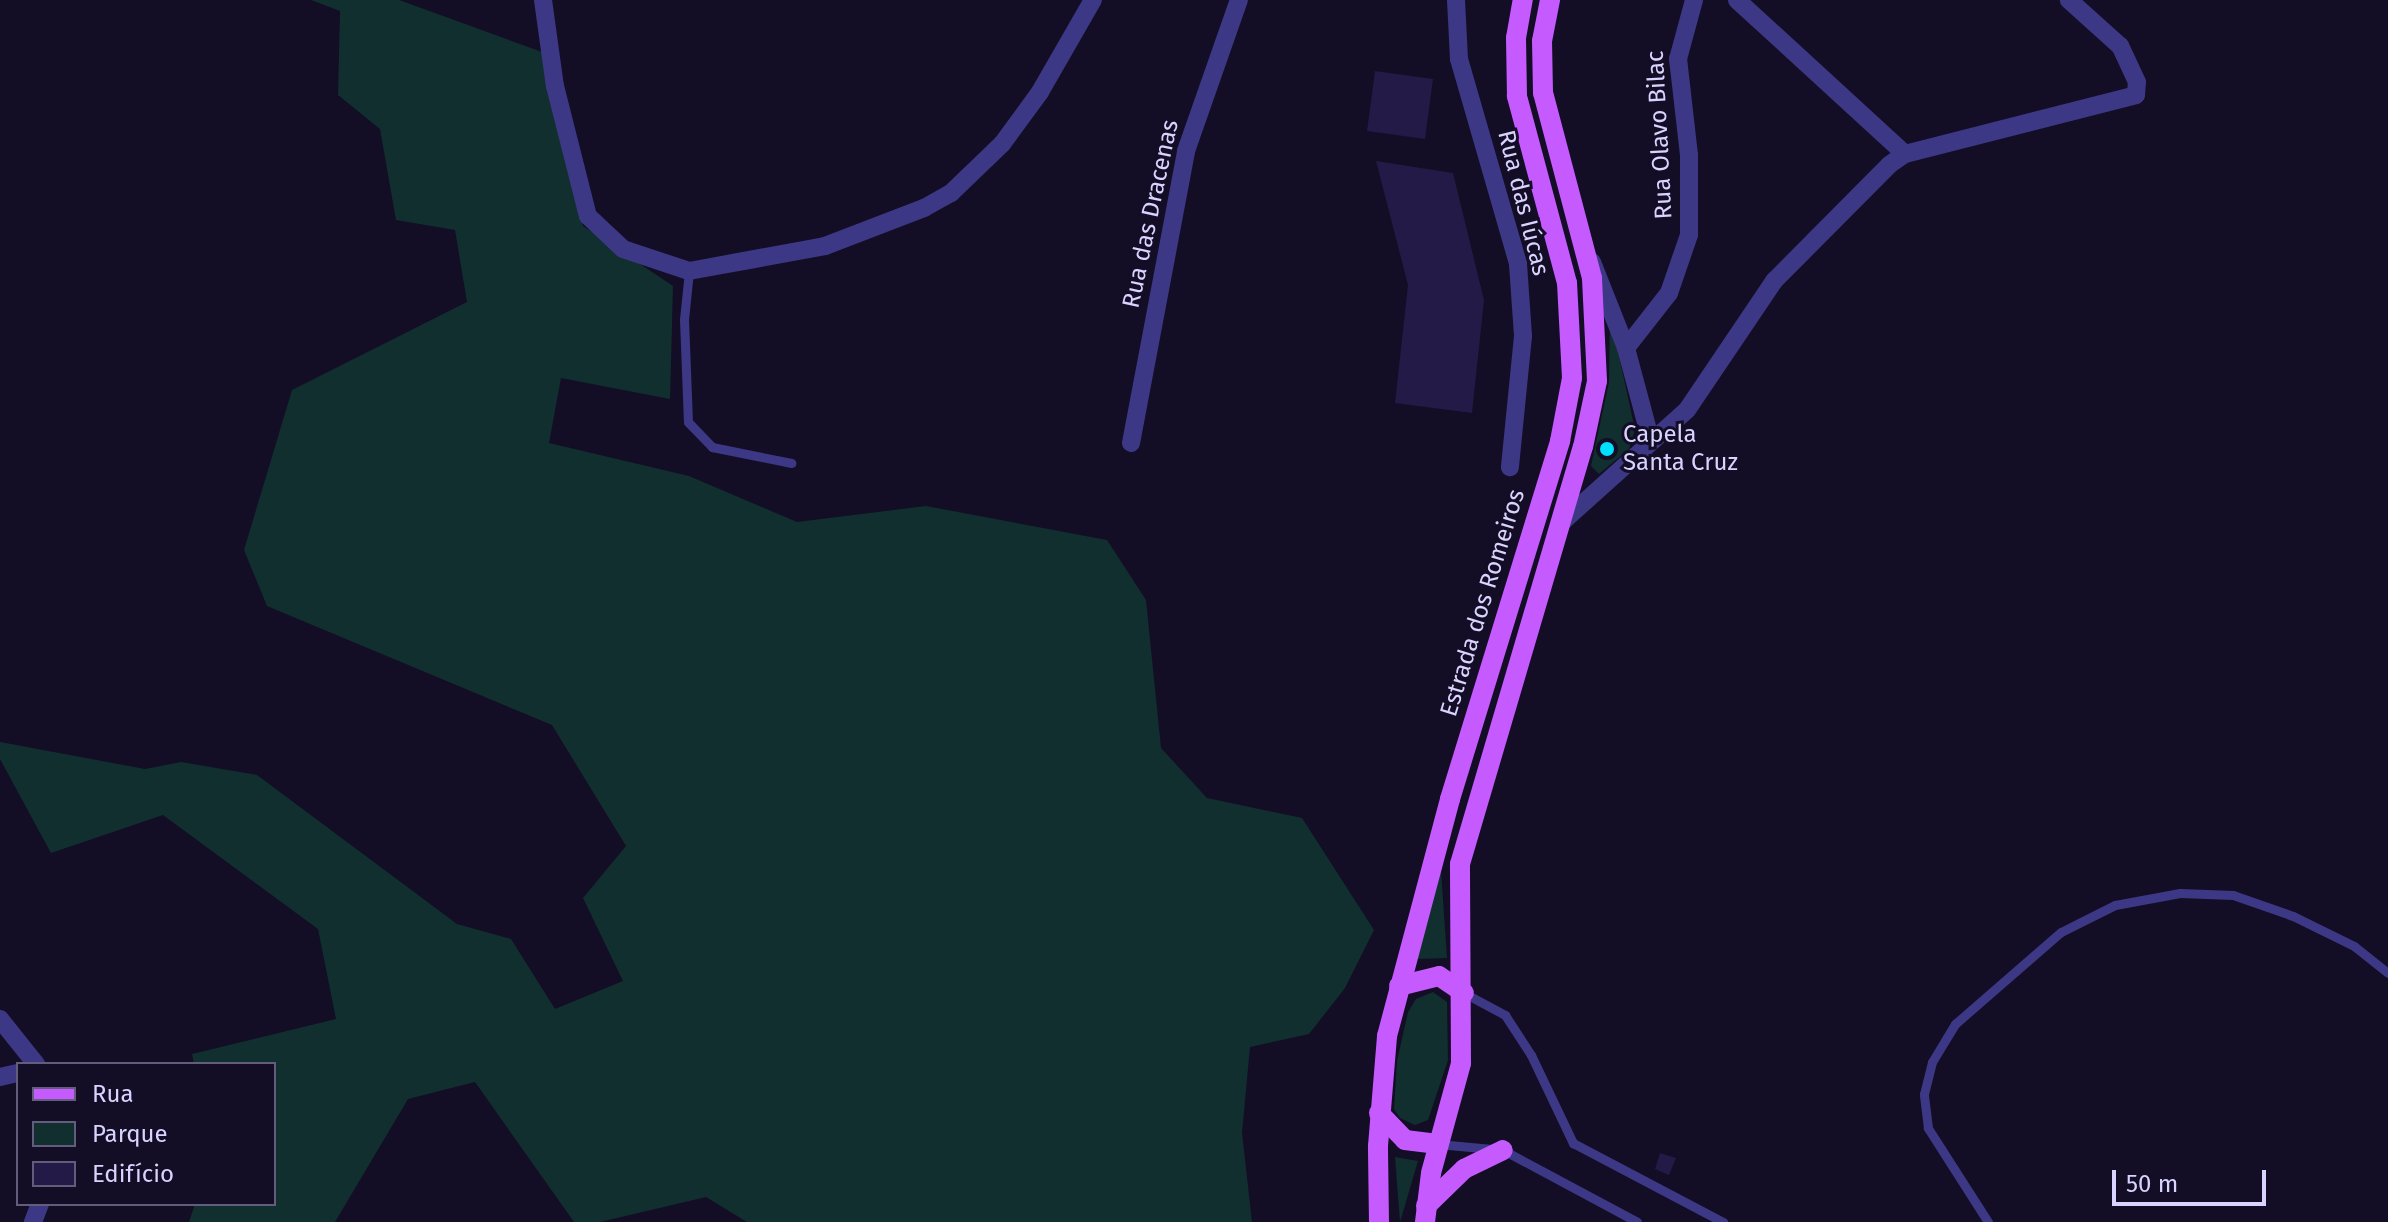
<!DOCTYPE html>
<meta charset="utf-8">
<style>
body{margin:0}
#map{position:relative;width:2388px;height:1222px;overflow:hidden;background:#130e25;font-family:"Fira Sans",sans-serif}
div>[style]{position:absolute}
.green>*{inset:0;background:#112f2f}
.building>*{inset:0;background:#241a47}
.service>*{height:9px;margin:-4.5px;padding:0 4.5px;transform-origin:4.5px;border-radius:4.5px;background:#3d3885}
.minor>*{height:18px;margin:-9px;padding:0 9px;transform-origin:9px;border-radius:9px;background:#3d3885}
.primary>*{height:20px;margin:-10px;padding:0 10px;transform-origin:10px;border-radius:10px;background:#c55aff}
.dots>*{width:22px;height:22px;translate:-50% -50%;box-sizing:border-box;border:4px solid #130e25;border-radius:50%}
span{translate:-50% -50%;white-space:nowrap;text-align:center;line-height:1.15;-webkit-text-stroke:6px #130e25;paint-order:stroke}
.street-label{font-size:24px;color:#d9d3ff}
.poi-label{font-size:24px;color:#d9d3ff}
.left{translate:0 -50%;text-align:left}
.legend{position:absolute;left:16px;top:1062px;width:260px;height:144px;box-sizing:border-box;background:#130e25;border:2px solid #625d7c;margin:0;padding:10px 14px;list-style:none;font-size:24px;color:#d9d3ff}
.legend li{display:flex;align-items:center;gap:16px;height:40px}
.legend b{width:40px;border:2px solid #625d7c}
.scale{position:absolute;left:2112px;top:1170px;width:154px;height:36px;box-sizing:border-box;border:4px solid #d9d3ff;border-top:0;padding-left:10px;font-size:24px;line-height:28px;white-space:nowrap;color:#d9d3ff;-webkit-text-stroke:6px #130e25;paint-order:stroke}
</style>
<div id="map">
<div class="green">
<div style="clip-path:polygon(311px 0,399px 0,542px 52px,583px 226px,673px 286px,670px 399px,561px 378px,549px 443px,689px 476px,797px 522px,926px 506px,1107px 540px,1146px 600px,1161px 748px,1207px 798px,1302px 818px,1374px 930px,1345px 988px,1309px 1034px,1250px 1047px,1242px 1133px,1252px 1222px,747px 1222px,706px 1197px,600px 1222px,574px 1222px,475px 1082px,408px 1099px,335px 1222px,189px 1222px,195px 1204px,274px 1204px,274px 1064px,194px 1064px,192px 1054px,336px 1019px,318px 929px,163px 815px,51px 853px,0 759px,0 742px,145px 769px,181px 762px,257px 775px,457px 924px,511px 939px,555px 1009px,623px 981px,583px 898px,626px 846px,552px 725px,267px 606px,244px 550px,292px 390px,467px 302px,455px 230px,396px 220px,380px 129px,338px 95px,340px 11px)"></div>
<div style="clip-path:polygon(1610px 314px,1635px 430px,1629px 449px,1599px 474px,1591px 466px,1609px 382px)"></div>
<div style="clip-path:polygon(1441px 871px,1447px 958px,1416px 959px)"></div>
<div style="clip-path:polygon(1433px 992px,1447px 1002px,1448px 1060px,1428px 1120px,1415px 1125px,1400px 1118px,1394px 1109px,1397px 1061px,1408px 1012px,1416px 999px)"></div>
<div style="clip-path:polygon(1395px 1157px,1418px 1161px,1400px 1222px)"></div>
</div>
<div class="building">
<div style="clip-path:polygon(1375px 71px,1433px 79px,1425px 139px,1367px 131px)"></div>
<div style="clip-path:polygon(1376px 161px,1453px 173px,1484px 300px,1472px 413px,1395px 403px,1408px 285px)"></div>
<div style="clip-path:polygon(1660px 1153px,1676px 1158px,1669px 1175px,1655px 1169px)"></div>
</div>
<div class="service">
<div style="left:689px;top:271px;width:48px;rotate:95.9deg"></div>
<div style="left:684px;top:319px;width:103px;rotate:87.8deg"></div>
<div style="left:688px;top:422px;width:35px;rotate:46deg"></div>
<div style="left:712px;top:447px;width:81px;rotate:11.4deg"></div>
<div style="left:1464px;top:993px;width:47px;rotate:28.2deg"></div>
<div style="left:1505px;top:1015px;width:48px;rotate:57deg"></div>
<div style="left:1531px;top:1055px;width:98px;rotate:64.5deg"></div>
<div style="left:1573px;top:1143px;width:170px;rotate:27.8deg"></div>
<div style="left:1438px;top:1144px;width:65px;rotate:5.3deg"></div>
<div style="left:1503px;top:1150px;width:152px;rotate:28.2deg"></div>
<div style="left:1988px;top:1222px;width:112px;rotate:-122.6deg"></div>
<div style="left:1928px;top:1128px;width:34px;rotate:-97deg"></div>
<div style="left:1924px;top:1094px;width:33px;rotate:-76deg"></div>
<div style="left:1932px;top:1062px;width:44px;rotate:-58.8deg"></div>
<div style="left:1955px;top:1024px;width:140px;rotate:-41deg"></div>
<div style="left:2061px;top:932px;width:60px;rotate:-26.6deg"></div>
<div style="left:2115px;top:905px;width:66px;rotate:-10.5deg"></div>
<div style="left:2180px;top:893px;width:53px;rotate:2.2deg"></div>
<div style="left:2233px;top:895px;width:64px;rotate:19.3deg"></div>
<div style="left:2293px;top:916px;width:68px;rotate:26.2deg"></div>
<div style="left:2354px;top:946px;width:43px;rotate:38.5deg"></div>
</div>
<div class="minor">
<div style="left:543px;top:0;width:87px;rotate:82.1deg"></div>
<div style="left:555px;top:86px;width:134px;rotate:75.8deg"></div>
<div style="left:588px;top:216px;width:48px;rotate:43.3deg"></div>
<div style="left:623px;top:249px;width:70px;rotate:18.4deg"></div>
<div style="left:689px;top:271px;width:138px;rotate:-10.4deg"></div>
<div style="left:825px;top:246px;width:106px;rotate:-21deg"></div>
<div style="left:924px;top:208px;width:31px;rotate:-29deg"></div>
<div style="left:951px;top:193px;width:71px;rotate:-43.9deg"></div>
<div style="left:1002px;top:144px;width:64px;rotate:-53.8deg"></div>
<div style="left:1040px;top:92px;width:106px;rotate:-60.1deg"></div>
<div style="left:1456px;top:0;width:59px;rotate:87.1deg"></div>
<div style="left:1459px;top:59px;width:213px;rotate:73.9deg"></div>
<div style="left:1518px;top:264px;width:72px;rotate:86deg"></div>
<div style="left:1523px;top:336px;width:132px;rotate:95.7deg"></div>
<div style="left:1737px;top:0;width:228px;rotate:42.5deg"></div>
<div style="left:1592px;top:262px;width:92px;rotate:68.4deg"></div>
<div style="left:1626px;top:348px;width:96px;rotate:75deg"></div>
<div style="left:1626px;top:348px;width:70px;rotate:-52deg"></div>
<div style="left:1669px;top:293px;width:61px;rotate:-71deg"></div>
<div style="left:1689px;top:235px;width:80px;rotate:-90deg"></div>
<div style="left:1689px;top:155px;width:97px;rotate:-96.5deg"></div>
<div style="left:1678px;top:59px;width:61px;rotate:-74.8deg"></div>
<div style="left:1131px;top:443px;width:297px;rotate:-79.3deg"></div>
<div style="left:1186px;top:151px;width:160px;rotate:-70.7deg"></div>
<div style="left:1561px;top:523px;width:169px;rotate:-41.9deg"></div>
<div style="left:1687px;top:410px;width:156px;rotate:-56deg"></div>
<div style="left:1774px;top:281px;width:163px;rotate:-45.2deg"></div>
<div style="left:1889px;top:165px;width:19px;rotate:-35deg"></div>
<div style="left:1905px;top:154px;width:238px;rotate:-14.3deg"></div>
<div style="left:2136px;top:95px;width:13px;rotate:-86deg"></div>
<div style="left:2137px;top:82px;width:40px;rotate:-115deg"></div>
<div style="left:2120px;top:46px;width:69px;rotate:-138deg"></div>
<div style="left:0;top:1019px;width:58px;rotate:51.3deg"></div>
<div style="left:0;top:1077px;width:18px;rotate:-13deg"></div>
<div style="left:33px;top:1222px;width:19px;rotate:-69deg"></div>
</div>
<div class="primary">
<div style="left:1399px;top:986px;width:41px;rotate:-14deg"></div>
<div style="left:1439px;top:976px;width:30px;rotate:34deg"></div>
<div style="left:1379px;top:1113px;width:37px;rotate:46deg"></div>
<div style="left:1405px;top:1140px;width:33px;rotate:7deg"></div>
<div style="left:1426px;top:1206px;width:53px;rotate:-44.2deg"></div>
<div style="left:1464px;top:1169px;width:43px;rotate:-26deg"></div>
<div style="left:1379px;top:1222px;width:76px;rotate:-90.8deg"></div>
<div style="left:1378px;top:1146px;width:110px;rotate:-85.3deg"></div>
<div style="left:1387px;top:1036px;width:245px;rotate:-75.1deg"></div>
<div style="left:1450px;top:799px;width:375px;rotate:-72.9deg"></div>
<div style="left:1560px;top:441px;width:64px;rotate:-79.2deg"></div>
<div style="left:1572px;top:378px;width:95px;rotate:-93deg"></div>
<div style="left:1567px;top:283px;width:194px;rotate:-105deg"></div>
<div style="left:1517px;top:96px;width:58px;rotate:-91deg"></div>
<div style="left:1516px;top:38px;width:39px;rotate:-80deg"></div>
<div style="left:1425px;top:1222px;width:49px;rotate:-83deg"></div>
<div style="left:1431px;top:1173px;width:114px;rotate:-74.7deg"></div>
<div style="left:1461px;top:1063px;width:199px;rotate:-90.3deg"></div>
<div style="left:1460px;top:864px;width:435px;rotate:-73.6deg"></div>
<div style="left:1583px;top:447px;width:67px;rotate:-78deg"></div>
<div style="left:1597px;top:381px;width:103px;rotate:-92.8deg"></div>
<div style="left:1592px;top:278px;width:191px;rotate:-104.8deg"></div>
<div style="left:1543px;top:93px;width:52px;rotate:-91.1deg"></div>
<div style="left:1542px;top:41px;width:42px;rotate:-79deg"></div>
</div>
<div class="dots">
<div style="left:1607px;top:449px;background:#00dffe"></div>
</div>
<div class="street-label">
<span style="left:1660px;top:135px;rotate:-93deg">Rua Olavo Bilac</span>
<span style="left:1523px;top:203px;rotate:76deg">Rua das Iúcas</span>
<span style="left:1151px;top:214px;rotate:-78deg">Rua das Dracenas</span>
<span style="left:1483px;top:603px;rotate:-73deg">Estrada dos Romeiros</span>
</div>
<div class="poi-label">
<span class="left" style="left:1623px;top:449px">Capela<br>Santa Cruz</span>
</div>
<ul class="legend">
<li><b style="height:10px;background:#c55aff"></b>Rua</li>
<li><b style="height:22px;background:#112f2f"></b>Parque</li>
<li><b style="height:22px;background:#241a47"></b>Edifício</li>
</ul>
<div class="scale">50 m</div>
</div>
